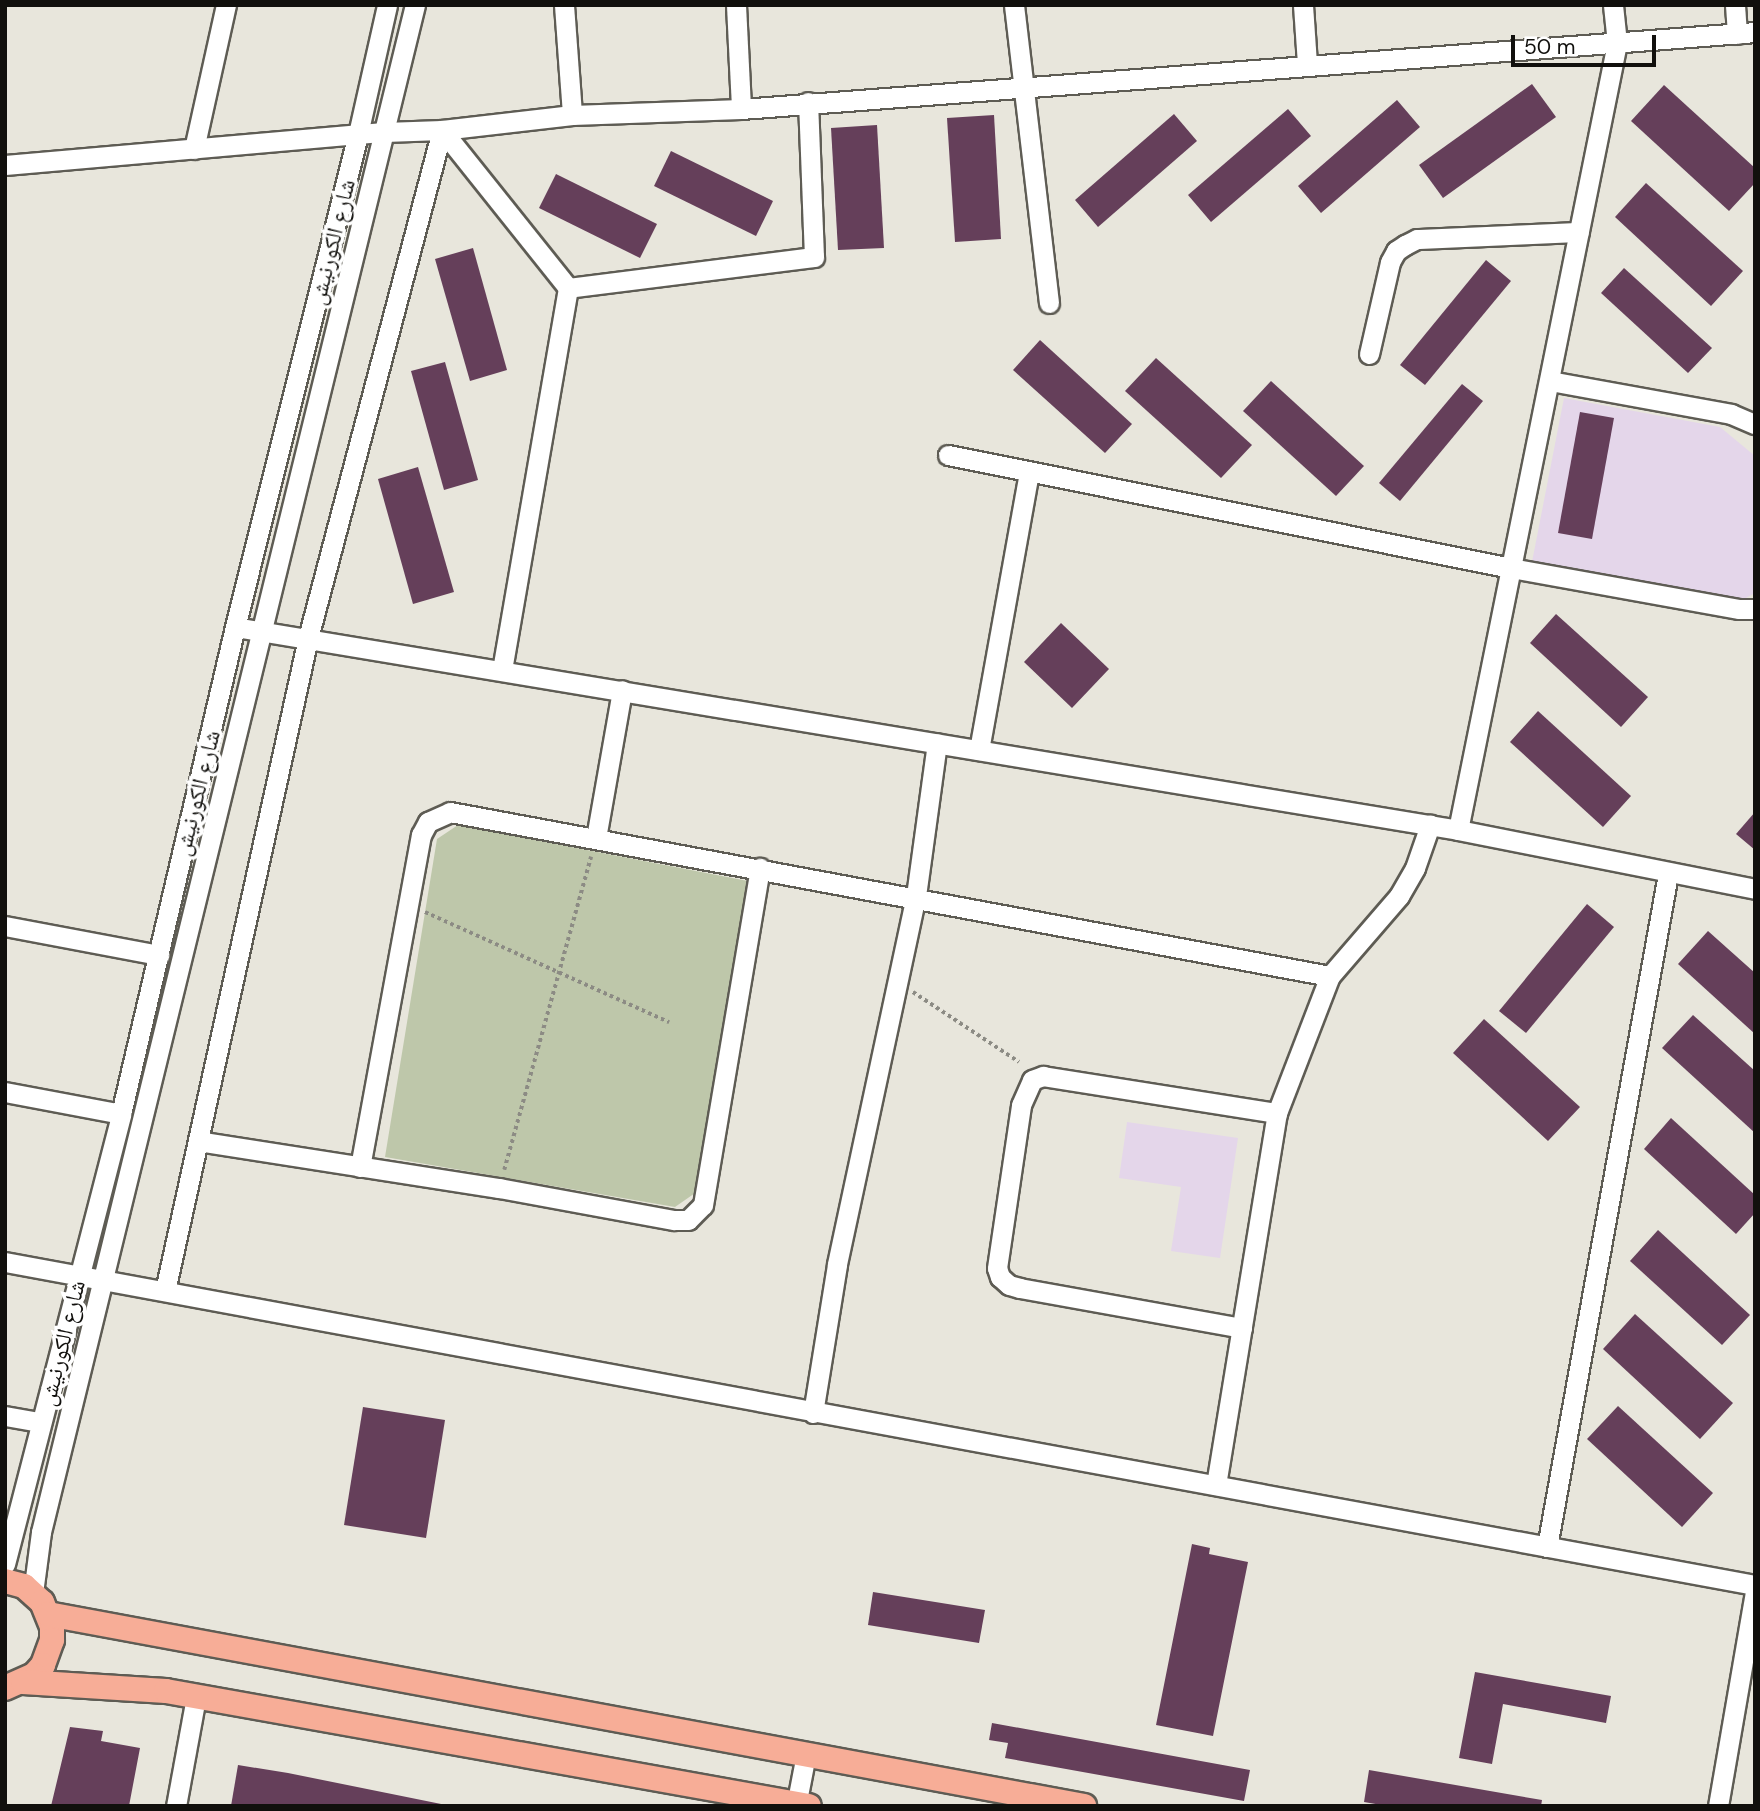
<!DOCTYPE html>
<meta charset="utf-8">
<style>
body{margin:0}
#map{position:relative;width:1760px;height:1811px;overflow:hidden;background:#e8e6dc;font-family:"DM Sans","Noto Naskh Arabic",sans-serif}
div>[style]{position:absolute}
.education>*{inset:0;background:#e4d6ea}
.green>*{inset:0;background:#bec7aa}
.building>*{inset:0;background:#653f5a}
.path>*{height:3.5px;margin-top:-1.75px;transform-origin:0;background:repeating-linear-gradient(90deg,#8c8b84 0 3.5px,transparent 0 7px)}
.roads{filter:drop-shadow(2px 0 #5e5c54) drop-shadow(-2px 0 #5e5c54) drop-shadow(0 2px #5e5c54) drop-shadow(0 -2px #5e5c54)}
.minor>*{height:19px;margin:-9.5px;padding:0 9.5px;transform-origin:9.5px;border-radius:9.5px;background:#fff}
.major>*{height:24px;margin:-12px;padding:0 12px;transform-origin:12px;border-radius:12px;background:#f7ad97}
span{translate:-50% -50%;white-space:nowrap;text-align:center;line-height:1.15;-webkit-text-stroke:7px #fff;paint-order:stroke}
.street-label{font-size:23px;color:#11100d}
.frame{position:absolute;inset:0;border:7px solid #11100d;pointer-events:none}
.scale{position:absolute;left:1511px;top:35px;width:145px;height:32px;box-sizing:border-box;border:4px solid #11100d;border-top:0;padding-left:9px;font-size:21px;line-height:24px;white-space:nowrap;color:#11100d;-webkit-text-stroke:5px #fff;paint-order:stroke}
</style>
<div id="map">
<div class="education">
<div style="clip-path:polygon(1564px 398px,1720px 427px,1755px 456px,1755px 593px,1742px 600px,1734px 600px,1532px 562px)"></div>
<div style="clip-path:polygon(1127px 1122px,1238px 1138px,1220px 1258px,1171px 1251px,1181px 1187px,1119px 1178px)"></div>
</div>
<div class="green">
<div style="clip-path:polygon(458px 825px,753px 882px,698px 1191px,675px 1207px,385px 1157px,437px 839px)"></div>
</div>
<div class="building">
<div style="clip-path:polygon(1532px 84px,1556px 117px,1443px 198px,1419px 165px)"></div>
<div style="clip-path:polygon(1664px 85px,1755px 168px,1755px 183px,1729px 211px,1631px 121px)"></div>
<div style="clip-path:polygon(1397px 100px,1420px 127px,1321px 213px,1298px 186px)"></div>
<div style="clip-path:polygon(1288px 109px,1311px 136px,1211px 222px,1188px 195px)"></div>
<div style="clip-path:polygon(1174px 114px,1197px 141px,1098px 227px,1075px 200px)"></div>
<div style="clip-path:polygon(994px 115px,1001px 239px,955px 242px,947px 118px)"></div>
<div style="clip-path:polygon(877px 125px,884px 248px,838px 250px,831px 128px)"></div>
<div style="clip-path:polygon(671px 151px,773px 201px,756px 236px,654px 186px)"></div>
<div style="clip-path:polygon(556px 174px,657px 224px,640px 258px,539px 208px)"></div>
<div style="clip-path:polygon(1646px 183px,1743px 271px,1711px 306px,1615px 217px)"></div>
<div style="clip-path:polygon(473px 248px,507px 370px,470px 381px,435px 259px)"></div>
<div style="clip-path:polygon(1486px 260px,1511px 281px,1425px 385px,1400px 365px)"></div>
<div style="clip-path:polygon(1624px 268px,1712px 348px,1688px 373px,1601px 293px)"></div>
<div style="clip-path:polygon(1040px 340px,1132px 424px,1105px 453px,1013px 370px)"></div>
<div style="clip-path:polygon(1156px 358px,1252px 445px,1221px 478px,1125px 391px)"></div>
<div style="clip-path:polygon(445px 362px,478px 480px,444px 490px,411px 371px)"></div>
<div style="clip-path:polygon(1271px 381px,1364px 466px,1336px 496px,1243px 411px)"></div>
<div style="clip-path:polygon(1462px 384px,1483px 401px,1400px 501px,1379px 483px)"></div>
<div style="clip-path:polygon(1580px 412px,1614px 418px,1592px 539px,1558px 533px)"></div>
<div style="clip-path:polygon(418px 467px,454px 592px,413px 604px,378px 479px)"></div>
<div style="clip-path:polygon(1556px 614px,1648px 697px,1621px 727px,1530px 643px)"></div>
<div style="clip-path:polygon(1061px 623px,1109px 669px,1072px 708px,1024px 662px)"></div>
<div style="clip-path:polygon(1538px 711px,1631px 796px,1603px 827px,1510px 742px)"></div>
<div style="clip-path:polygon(1755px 812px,1755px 850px,1736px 834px)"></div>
<div style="clip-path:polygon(1587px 904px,1614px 927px,1526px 1033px,1499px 1011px)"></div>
<div style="clip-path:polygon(1708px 931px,1755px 973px,1755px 1034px,1678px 964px)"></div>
<div style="clip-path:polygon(1693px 1015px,1755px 1071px,1755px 1133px,1662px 1048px)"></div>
<div style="clip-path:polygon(1484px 1019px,1580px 1107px,1548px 1141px,1453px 1053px)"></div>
<div style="clip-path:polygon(1671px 1118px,1755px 1195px,1755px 1213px,1736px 1234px,1644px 1149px)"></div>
<div style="clip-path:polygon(1658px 1230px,1750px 1315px,1722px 1345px,1630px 1261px)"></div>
<div style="clip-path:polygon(1635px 1314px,1733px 1403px,1700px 1439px,1603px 1349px)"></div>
<div style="clip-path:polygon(1618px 1406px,1713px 1493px,1682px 1527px,1587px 1439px)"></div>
<div style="clip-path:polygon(363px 1407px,445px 1420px,426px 1538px,344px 1525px)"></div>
<div style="clip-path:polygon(1192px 1544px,1210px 1548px,1209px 1554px,1248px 1562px,1213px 1736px,1156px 1725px)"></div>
<div style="clip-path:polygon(873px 1592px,985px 1610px,979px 1643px,868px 1625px)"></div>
<div style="clip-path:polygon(1475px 1672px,1611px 1696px,1606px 1723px,1503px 1704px,1492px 1764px,1459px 1758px)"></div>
<div style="clip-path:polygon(992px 1723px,1250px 1770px,1244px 1801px,1005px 1758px,1008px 1743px,989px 1740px)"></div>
<div style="clip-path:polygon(70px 1727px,103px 1731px,101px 1741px,140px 1748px,129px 1806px,51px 1806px)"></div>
<div style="clip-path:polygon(238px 1765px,288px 1773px,451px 1806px,231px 1806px)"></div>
<div style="clip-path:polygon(1369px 1770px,1542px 1800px,1541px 1806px,1387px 1806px,1364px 1802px)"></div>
</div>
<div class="path">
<div style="left:425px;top:912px;width:268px;rotate:24.3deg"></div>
<div style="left:913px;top:992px;width:127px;rotate:33.4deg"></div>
<div style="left:504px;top:1170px;width:325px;rotate:-74.5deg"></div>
</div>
<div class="roads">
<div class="minor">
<div style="left:564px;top:5px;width:110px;rotate:85.8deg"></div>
<div style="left:736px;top:5px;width:104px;rotate:87.2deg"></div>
<div style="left:1014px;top:5px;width:300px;rotate:83.3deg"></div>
<div style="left:1303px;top:5px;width:59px;rotate:86.1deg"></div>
<div style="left:1735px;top:5px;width:29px;rotate:86deg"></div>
<div style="left:442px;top:130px;width:202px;rotate:51.4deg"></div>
<div style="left:568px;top:288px;width:248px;rotate:-7.2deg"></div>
<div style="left:814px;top:257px;width:155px;rotate:-92.2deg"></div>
<div style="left:194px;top:149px;width:148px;rotate:-77.5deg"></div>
<div style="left:5px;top:165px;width:380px;rotate:-5deg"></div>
<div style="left:384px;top:132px;width:58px;rotate:-2deg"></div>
<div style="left:442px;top:130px;width:131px;rotate:-6.6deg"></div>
<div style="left:572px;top:115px;width:169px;rotate:-2deg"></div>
<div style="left:741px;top:109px;width:1017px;rotate:-4.34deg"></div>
<div style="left:1369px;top:354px;width:94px;rotate:-77.1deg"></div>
<div style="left:1390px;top:262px;width:13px;rotate:-61deg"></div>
<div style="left:1396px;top:251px;width:11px;rotate:-34deg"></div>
<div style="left:1405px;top:245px;width:13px;rotate:-27deg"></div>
<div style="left:1417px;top:239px;width:162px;rotate:-2.5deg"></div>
<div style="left:1550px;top:381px;width:184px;rotate:10.3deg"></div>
<div style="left:1731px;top:414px;width:26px;rotate:23deg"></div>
<div style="left:948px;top:455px;width:574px;rotate:11.35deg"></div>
<div style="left:1511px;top:568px;width:232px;rotate:10.2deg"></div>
<div style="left:1739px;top:609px;width:16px"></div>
<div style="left:235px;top:627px;width:1240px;rotate:9.42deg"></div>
<div style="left:1458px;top:830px;width:303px;rotate:11.2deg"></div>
<div style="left:502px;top:670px;width:388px;rotate:-80.2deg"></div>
<div style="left:979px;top:750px;width:283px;rotate:-79.8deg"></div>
<div style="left:1458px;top:830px;width:803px;rotate:-78.58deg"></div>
<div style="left:1617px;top:43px;width:38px;rotate:-96deg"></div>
<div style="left:596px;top:838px;width:150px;rotate:-80deg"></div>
<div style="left:5px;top:926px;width:157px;rotate:10.7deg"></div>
<div style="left:5px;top:1092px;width:118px;rotate:10.7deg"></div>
<div style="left:198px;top:1141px;width:305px;rotate:8.9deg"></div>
<div style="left:499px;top:1188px;width:178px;rotate:10.4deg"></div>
<div style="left:674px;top:1220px;width:14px"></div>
<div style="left:688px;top:1220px;width:21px;rotate:-45deg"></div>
<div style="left:703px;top:1205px;width:342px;rotate:-80.4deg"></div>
<div style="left:360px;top:1167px;width:338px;rotate:-79.6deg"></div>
<div style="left:421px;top:835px;width:15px;rotate:-62deg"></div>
<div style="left:428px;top:822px;width:24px;rotate:-24deg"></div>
<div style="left:450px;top:812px;width:895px;rotate:10.56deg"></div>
<div style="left:5px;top:1262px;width:1780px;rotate:10.46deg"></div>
<div style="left:165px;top:1291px;width:668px;rotate:-77.65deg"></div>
<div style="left:308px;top:638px;width:525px;rotate:-75.22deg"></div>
<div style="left:1242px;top:1328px;width:226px;rotate:-169.8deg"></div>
<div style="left:1020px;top:1288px;width:11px;rotate:-165deg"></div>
<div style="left:1009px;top:1285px;width:12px;rotate:-138deg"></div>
<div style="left:1000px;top:1277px;width:9px;rotate:-108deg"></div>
<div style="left:997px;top:1268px;width:165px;rotate:-81.6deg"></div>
<div style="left:1021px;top:1105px;width:27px;rotate:-66deg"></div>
<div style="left:1032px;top:1080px;width:12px;rotate:-20deg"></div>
<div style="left:1043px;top:1076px;width:237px;rotate:9deg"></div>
<div style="left:813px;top:1413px;width:151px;rotate:-80.8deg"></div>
<div style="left:837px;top:1264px;width:376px;rotate:-77.9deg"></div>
<div style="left:916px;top:896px;width:154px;rotate:-82.2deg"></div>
<div style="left:5px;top:1416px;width:36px;rotate:10deg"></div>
<div style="left:1216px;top:1485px;width:377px;rotate:-80.7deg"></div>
<div style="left:1277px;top:1113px;width:147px;rotate:-68.9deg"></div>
<div style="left:1330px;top:976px;width:106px;rotate:-49.2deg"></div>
<div style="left:1399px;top:896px;width:32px;rotate:-60deg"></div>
<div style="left:1415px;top:868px;width:46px;rotate:-70.8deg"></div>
<div style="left:1547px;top:1547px;width:684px;rotate:-79.81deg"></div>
<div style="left:5px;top:1564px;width:465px;rotate:-75.5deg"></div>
<div style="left:121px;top:1114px;width:500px;rotate:-76.83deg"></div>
<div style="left:235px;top:627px;width:508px;rotate:-75.99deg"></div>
<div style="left:358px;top:134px;width:132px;rotate:-77.3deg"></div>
<div style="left:33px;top:1593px;width:62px;rotate:-82.5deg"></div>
<div style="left:41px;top:1532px;width:1572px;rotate:-76.24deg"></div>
<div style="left:176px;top:1806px;width:111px;rotate:-79.6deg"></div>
<div style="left:796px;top:1806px;width:53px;rotate:-79.1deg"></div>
<div style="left:1718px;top:1806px;width:218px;rotate:-80.2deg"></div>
</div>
<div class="major">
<div style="left:5px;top:1581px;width:20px;rotate:15deg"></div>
<div style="left:24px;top:1586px;width:24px;rotate:42deg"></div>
<div style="left:42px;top:1602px;width:27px;rotate:68deg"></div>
<div style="left:52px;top:1627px;width:13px;rotate:90deg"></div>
<div style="left:52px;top:1640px;width:27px;rotate:110deg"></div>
<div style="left:43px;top:1665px;width:13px;rotate:132deg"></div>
<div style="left:34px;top:1675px;width:32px;rotate:156deg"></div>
<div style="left:48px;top:1614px;width:1054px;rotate:10.5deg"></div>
<div style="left:23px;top:1682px;width:143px;rotate:3.6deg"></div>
<div style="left:166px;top:1691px;width:653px;rotate:10.14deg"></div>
</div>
</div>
<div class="street-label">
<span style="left:332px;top:242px;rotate:-76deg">شارع الكورنيش</span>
<span style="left:197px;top:793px;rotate:-76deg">شارع الكورنيش</span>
<span style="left:62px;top:1343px;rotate:-76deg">شارع الكورنيش</span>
</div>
<div class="frame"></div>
<div class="scale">50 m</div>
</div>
